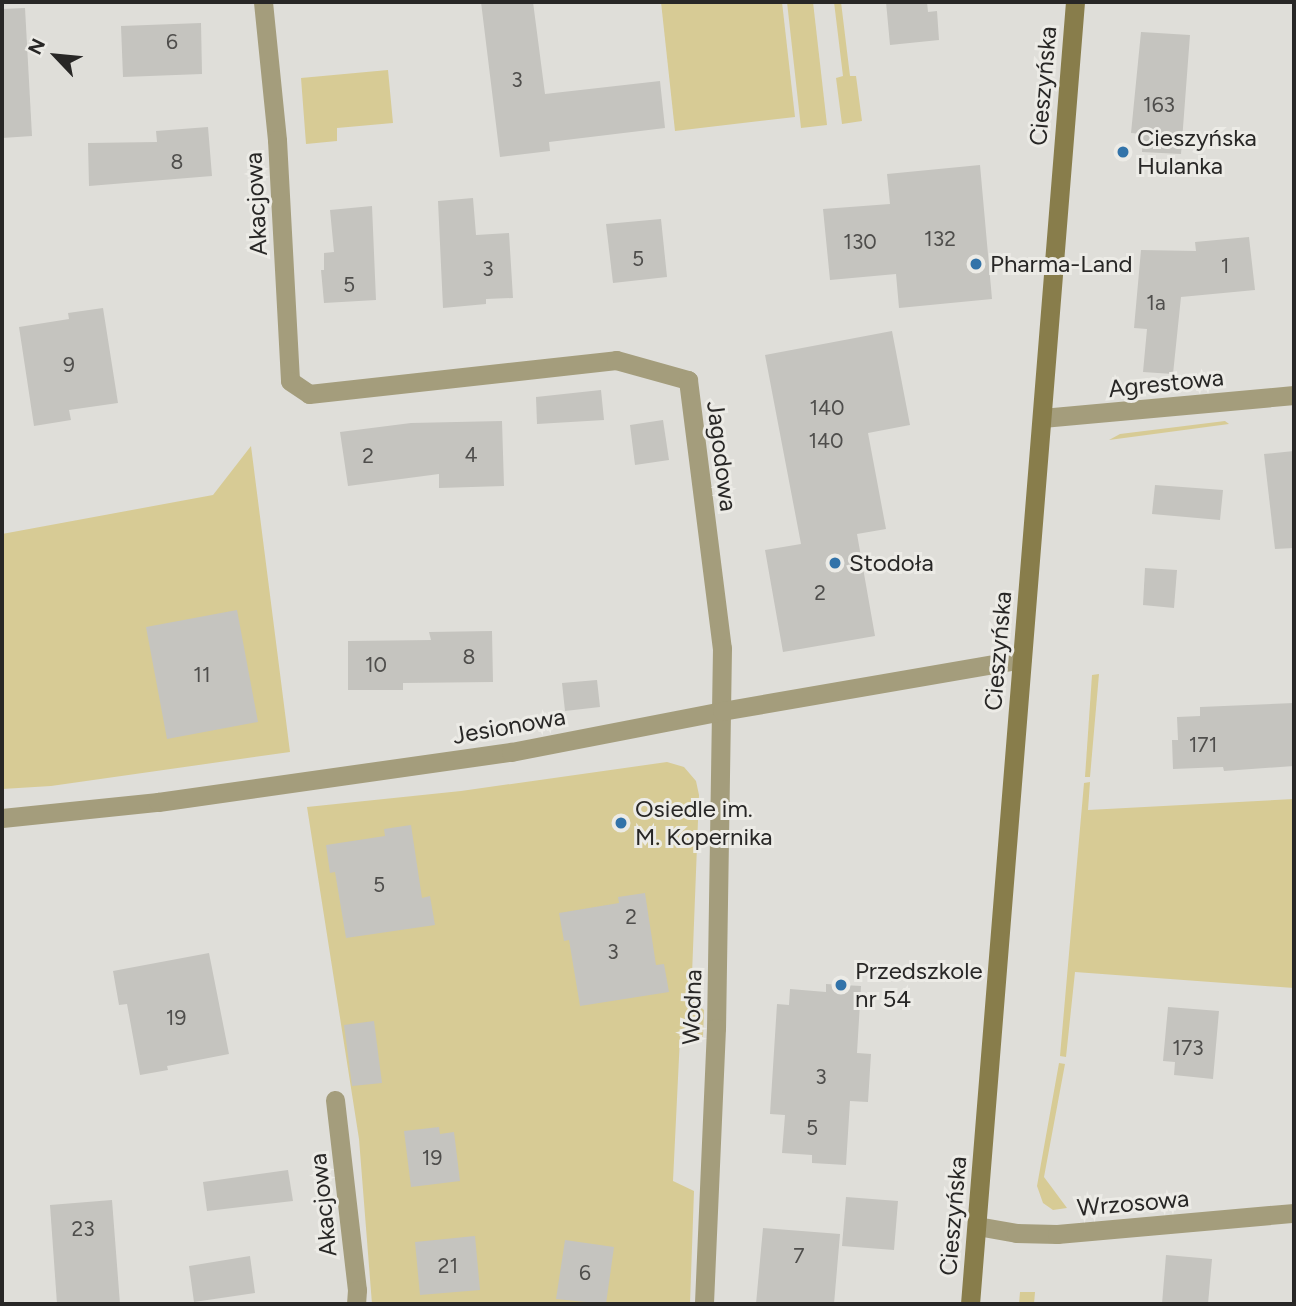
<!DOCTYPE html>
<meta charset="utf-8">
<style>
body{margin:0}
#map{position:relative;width:1296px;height:1306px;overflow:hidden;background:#dfded9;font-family:Figtree,sans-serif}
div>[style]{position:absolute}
.green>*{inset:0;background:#d7cb95}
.building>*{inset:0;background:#c5c4bf}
.minor>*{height:19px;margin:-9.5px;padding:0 9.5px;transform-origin:9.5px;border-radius:9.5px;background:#a49d7c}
.secondary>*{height:19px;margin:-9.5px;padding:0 9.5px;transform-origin:9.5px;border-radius:9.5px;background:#887d4b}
.dots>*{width:19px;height:19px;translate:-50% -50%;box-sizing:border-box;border:4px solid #ecebe6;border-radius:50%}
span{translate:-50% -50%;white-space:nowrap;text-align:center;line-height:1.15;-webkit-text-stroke:6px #ecebe6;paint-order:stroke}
.number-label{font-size:21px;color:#4f4e4c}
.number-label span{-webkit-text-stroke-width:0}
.street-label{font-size:24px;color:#282726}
.poi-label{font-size:24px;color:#282726}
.left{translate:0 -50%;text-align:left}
.frame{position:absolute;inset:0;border:4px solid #282726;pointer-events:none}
.north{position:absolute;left:21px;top:21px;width:70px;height:70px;-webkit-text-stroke:5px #ecebe6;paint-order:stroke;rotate:296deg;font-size:19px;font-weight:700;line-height:28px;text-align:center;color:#282726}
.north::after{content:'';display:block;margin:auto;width:24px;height:32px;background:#282726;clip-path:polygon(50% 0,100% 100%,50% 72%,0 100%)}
</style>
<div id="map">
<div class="green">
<div style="clip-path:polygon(661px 2px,782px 2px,795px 117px,675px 131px)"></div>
<div style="clip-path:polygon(787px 2px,813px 2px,827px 125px,801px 128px)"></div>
<div style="clip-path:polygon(834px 2px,841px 2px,850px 76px,856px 76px,862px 121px,842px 124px,836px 78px,843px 76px)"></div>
<div style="clip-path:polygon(388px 70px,393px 123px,337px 128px,337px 141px,306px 144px,301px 78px)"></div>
<div style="clip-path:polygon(1225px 421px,1229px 424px,1109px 440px,1120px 434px)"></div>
<div style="clip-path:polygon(251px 446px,290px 752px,51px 786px,2px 789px,2px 534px,213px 495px)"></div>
<div style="clip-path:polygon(1099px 674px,1090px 777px,1085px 777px,1092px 675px)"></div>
<div style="clip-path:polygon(667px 762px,684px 767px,696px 781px,699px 795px,691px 1000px,704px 1010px,703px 1037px,680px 1037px,673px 1181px,694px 1191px,690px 1304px,372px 1304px,359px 1139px,307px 807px,461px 791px)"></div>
<div style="clip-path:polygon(1090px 782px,1088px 810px,1294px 799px,1294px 988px,1075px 972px,1066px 1057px,1060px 1056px,1084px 783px)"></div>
<div style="clip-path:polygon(1059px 1063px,1065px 1064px,1044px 1177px,1067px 1208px,1053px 1210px,1043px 1203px,1037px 1186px)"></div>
<div style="clip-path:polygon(1020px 1292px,1035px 1292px,1034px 1304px,1019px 1304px)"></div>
</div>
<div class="building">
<div style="clip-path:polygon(481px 2px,533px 2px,545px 94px,660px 81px,665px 128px,549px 142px,550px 151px,500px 157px)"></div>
<div style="clip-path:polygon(886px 2px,927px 2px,928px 12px,937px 11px,939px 40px,890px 45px)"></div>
<div style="clip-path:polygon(25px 8px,32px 136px,2px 138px,2px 9px)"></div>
<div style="clip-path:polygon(201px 23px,202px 74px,123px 77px,121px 26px)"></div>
<div style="clip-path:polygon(1141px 32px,1190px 35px,1181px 154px,1142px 152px,1143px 134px,1131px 133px)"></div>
<div style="clip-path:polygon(208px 127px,212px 176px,89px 186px,88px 143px,157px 142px,156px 131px)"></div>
<div style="clip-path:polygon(980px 165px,992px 299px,899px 308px,896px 274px,830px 280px,823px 209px,890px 204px,887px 174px)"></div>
<div style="clip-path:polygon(473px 198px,476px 235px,509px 233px,513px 298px,486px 299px,486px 304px,443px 308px,438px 201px)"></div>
<div style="clip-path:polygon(372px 206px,376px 300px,324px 303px,321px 270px,324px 270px,324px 253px,334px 252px,330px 210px)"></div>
<div style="clip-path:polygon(661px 219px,667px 277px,613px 283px,606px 224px)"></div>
<div style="clip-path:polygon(1249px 237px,1255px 290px,1181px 297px,1173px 374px,1143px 372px,1147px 329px,1134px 328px,1141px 250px,1196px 251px,1195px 242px)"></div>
<div style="clip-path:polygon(103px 308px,118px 403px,69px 410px,71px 420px,34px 426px,19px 327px,69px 319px,68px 313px)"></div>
<div style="clip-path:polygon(892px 331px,910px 425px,868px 433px,886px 529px,857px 534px,875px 636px,783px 652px,765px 550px,801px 544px,765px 355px)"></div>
<div style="clip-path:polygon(601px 390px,604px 420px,537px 424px,536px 397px)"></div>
<div style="clip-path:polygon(663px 420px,669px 460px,635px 465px,630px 425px)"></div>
<div style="clip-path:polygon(502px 421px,504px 486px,439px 488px,439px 474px,348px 486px,340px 432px,411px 423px)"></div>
<div style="clip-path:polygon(1294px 451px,1294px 548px,1275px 549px,1264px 454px)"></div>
<div style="clip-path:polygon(1155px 485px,1223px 490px,1220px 520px,1152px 514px)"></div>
<div style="clip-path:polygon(1145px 568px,1177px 570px,1174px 608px,1143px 605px)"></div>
<div style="clip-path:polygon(237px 610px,258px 722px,167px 739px,146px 627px)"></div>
<div style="clip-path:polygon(492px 631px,493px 682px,403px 683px,403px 690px,348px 690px,348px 641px,431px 640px,429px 632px)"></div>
<div style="clip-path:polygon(597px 680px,600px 707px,565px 711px,562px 683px)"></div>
<div style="clip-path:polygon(1294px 703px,1294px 766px,1224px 771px,1223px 767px,1173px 769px,1172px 740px,1178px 740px,1177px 717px,1200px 716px,1200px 707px)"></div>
<div style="clip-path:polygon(411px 825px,422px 898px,430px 896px,435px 925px,346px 938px,335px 872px,330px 873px,326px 845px,385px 836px,384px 829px)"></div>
<div style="clip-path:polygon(645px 893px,656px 965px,664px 964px,669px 992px,580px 1006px,569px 940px,564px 941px,559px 913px,619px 903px,618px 897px)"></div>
<div style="clip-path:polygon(209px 953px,229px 1054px,167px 1066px,168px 1070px,140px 1075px,127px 1004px,119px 1005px,113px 971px)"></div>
<div style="clip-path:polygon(826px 984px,861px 986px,857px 1053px,871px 1054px,868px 1102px,850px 1101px,846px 1165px,812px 1163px,812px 1155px,782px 1153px,785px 1115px,770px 1114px,777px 1004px,789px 1005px,790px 989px,826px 992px)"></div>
<div style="clip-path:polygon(1168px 1007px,1219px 1011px,1213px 1079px,1174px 1075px,1175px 1062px,1163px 1061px)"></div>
<div style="clip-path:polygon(374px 1021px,382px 1083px,352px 1086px,344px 1025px)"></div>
<div style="clip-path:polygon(439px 1127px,440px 1134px,454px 1132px,460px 1181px,411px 1187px,404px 1131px)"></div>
<div style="clip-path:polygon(288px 1170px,293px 1201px,207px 1211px,203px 1182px)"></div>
<div style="clip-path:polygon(846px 1197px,898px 1201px,894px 1250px,842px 1246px)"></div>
<div style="clip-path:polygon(112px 1200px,120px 1304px,57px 1304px,50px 1205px)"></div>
<div style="clip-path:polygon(763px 1228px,840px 1234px,834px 1304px,756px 1304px)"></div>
<div style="clip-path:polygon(475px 1236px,480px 1290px,420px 1295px,415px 1242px)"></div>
<div style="clip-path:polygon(565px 1240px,614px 1247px,606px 1304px,556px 1299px)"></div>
<div style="clip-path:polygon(1166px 1255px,1212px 1259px,1208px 1304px,1162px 1304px)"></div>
<div style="clip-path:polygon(250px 1256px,255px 1293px,194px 1302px,189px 1266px)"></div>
</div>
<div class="minor">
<div style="left:263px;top:2px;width:139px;rotate:84.2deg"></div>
<div style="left:277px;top:140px;width:241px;rotate:86.9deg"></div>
<div style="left:290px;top:381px;width:23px;rotate:34deg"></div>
<div style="left:309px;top:394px;width:309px;rotate:-6.3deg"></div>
<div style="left:616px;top:360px;width:75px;rotate:15.5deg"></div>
<div style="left:688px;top:380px;width:270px;rotate:82.8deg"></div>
<div style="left:722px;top:648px;width:380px;rotate:90.9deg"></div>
<div style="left:716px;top:1028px;width:276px;rotate:92.5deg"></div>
<div style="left:1042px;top:418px;width:253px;rotate:-5.2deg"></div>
<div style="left:2px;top:818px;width:157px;rotate:-5.9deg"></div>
<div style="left:158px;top:802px;width:357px;rotate:-8.1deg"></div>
<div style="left:511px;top:752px;width:215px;rotate:-11deg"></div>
<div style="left:722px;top:711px;width:304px;rotate:-9.8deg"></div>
<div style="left:335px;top:1100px;width:191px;rotate:83.4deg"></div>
<div style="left:357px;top:1290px;width:14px;rotate:94deg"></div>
<div style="left:977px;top:1226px;width:40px;rotate:10deg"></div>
<div style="left:1016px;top:1233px;width:41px;rotate:1.4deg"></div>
<div style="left:1057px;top:1234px;width:238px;rotate:-5.1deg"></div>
</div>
<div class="secondary">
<div style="left:970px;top:1304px;width:1306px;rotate:-85.39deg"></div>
</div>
<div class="dots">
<div style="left:1123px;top:152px;background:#3273a9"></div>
<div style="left:976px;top:264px;background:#3273a9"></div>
<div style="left:835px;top:563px;background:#3273a9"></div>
<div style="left:621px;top:823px;background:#3273a9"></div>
<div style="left:841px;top:985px;background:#3273a9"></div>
</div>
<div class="number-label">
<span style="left:172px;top:42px">6</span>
<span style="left:517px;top:80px">3</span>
<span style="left:1159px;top:105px">163</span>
<span style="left:177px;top:162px">8</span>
<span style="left:940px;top:239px">132</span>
<span style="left:860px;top:242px">130</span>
<span style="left:638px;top:259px">5</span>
<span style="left:1225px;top:266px">1</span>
<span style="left:488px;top:269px">3</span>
<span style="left:349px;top:285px">5</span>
<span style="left:1156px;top:303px">1a</span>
<span style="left:69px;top:365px">9</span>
<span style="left:827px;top:408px">140</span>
<span style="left:826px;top:441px">140</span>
<span style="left:471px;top:455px">4</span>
<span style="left:368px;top:456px">2</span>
<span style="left:820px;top:593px">2</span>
<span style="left:469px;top:657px">8</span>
<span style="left:376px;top:665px">10</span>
<span style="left:202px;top:675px">11</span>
<span style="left:1203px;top:745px">171</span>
<span style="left:379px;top:885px">5</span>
<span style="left:631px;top:917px">2</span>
<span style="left:613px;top:952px">3</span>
<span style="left:176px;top:1018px">19</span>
<span style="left:1188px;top:1048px">173</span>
<span style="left:821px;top:1077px">3</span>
<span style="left:812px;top:1128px">5</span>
<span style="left:432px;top:1158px">19</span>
<span style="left:83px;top:1229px">23</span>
<span style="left:799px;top:1256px">7</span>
<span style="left:448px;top:1266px">21</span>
<span style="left:585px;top:1273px">6</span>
</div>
<div class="street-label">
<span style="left:1043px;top:86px;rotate:-85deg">Cieszyńska</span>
<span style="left:256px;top:204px;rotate:-93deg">Akacjowa</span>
<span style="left:1166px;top:383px;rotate:-6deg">Agrestowa</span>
<span style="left:722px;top:456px;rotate:83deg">Jagodowa</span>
<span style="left:998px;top:651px;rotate:-85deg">Cieszyńska</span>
<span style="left:509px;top:726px;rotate:-10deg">Jesionowa</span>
<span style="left:692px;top:1007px;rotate:-88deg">Wodna</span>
<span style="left:1133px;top:1203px;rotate:-5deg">Wrzosowa</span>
<span style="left:323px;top:1205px;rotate:-96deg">Akacjowa</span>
<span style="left:953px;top:1216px;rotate:-85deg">Cieszyńska</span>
</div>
<div class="poi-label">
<span class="left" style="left:1137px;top:152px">Cieszyńska<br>Hulanka</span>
<span class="left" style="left:990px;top:264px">Pharma-Land</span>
<span class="left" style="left:849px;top:563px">Stodoła</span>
<span class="left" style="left:635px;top:823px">Osiedle im.<br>M. Kopernika</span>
<span class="left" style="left:855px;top:985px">Przedszkole<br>nr 54</span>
</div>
<div class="frame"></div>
<div class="north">N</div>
</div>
